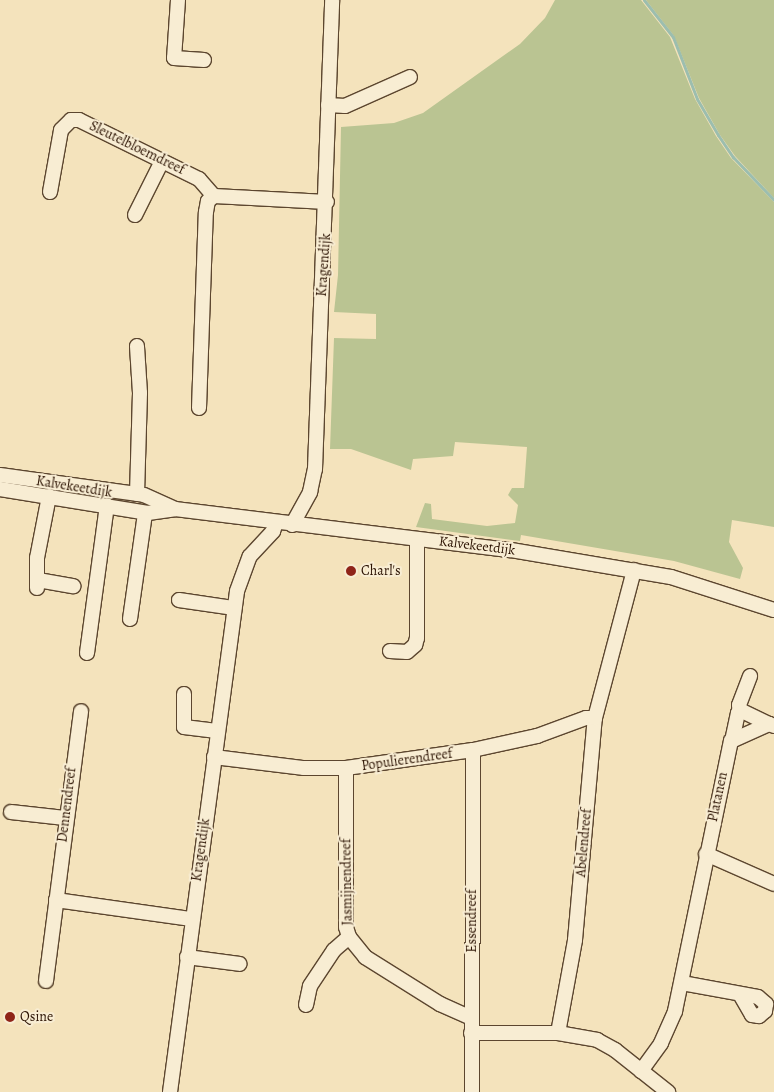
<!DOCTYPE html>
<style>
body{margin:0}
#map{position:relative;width:774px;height:1092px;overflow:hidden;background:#f4e3bc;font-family:Alegreya,serif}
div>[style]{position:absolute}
.green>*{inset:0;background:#bac492}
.stream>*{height:3px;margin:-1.5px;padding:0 1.5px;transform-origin:1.5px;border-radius:1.5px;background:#9cbeaf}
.roads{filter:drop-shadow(1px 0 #5c462f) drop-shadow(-1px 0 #5c462f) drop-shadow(0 1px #5c462f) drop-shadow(0 -1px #5c462f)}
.minor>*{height:14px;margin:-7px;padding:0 7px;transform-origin:7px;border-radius:7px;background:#f8edd3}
.dots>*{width:14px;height:14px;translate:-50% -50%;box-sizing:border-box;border:2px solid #f8edd3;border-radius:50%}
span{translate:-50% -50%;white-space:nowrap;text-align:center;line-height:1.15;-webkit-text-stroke:4px #f8edd3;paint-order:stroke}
.street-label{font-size:14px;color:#2a1100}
.poi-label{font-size:14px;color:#2a1100}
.left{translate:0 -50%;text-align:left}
</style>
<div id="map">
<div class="green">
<div style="clip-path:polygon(555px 0,641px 0,670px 37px,695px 99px,716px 136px,731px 158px,774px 202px,774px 527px,732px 520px,729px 542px,743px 568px,740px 579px,674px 561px,521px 535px,520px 541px,416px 527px,425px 503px,431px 504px,432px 519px,487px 526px,515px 523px,518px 505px,508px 495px,512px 488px,524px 488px,527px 447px,455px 442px,453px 456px,413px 459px,411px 470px,351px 449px,330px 449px,334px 338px,376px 339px,376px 314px,334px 312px,338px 275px,341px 127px,394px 123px,423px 113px,520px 44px,545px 18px)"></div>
<div style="clip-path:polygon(646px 0,774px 0,774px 198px,735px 156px,720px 135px,699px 98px,674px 36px)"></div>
</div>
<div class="stream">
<div style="left:644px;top:0;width:47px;rotate:51.9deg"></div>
<div style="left:673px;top:37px;width:66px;rotate:68.8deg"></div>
<div style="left:697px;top:99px;width:42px;rotate:59.7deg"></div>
<div style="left:718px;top:135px;width:27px;rotate:56deg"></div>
<div style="left:733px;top:157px;width:59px;rotate:46.4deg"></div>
</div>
<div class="roads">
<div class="minor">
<div style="left:178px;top:0;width:58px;rotate:93.9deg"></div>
<div style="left:174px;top:58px;width:30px;rotate:4deg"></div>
<div style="left:328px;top:105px;width:17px;rotate:3deg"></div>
<div style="left:345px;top:106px;width:71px;rotate:-24deg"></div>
<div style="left:50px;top:192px;width:63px;rotate:-79.9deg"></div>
<div style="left:61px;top:130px;width:14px;rotate:-45deg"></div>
<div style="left:71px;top:120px;width:8px"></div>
<div style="left:79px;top:120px;width:134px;rotate:26.2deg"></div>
<div style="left:199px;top:179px;width:23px;rotate:49deg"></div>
<div style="left:214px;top:196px;width:113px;rotate:3deg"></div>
<div style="left:135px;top:215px;width:60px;rotate:-63.4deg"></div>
<div style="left:199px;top:408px;width:196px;rotate:-88deg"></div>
<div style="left:206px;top:212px;width:11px;rotate:-80deg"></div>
<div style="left:208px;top:201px;width:8px;rotate:-40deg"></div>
<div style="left:0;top:475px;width:145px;rotate:7.9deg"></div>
<div style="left:144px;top:495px;width:34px;rotate:24deg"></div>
<div style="left:0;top:489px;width:150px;rotate:9.2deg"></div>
<div style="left:148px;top:513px;width:27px;rotate:-8deg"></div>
<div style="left:175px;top:509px;width:338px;rotate:7deg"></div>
<div style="left:511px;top:550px;width:162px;rotate:9.6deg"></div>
<div style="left:671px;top:577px;width:108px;rotate:17.8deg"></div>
<div style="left:137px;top:494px;width:101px;rotate:-88.3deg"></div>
<div style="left:140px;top:393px;width:47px;rotate:-93.7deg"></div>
<div style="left:292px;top:525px;width:38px;rotate:-61deg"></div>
<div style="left:310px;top:492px;width:24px;rotate:-78deg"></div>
<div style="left:315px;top:469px;width:469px;rotate:-87.9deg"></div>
<div style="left:38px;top:580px;width:36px;rotate:10deg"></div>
<div style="left:37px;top:588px;width:30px;rotate:-90deg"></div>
<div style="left:37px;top:558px;width:63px;rotate:-79deg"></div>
<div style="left:179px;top:600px;width:56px;rotate:8.3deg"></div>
<div style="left:130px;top:619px;width:107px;rotate:-81.9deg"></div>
<div style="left:390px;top:651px;width:17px;rotate:3deg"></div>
<div style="left:407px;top:652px;width:11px;rotate:-41deg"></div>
<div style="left:415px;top:645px;width:7px;rotate:-74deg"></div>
<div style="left:417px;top:638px;width:99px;rotate:-90deg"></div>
<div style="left:87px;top:653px;width:149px;rotate:-82.3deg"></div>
<div style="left:184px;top:694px;width:33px;rotate:90deg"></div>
<div style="left:184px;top:727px;width:33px;rotate:7deg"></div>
<div style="left:740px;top:712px;width:7px;rotate:-98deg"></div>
<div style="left:739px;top:705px;width:31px;rotate:-69deg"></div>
<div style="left:732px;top:741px;width:29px;rotate:-78deg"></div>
<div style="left:738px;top:713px;width:4px;rotate:-27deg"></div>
<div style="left:742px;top:711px;width:30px;rotate:26deg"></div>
<div style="left:214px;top:757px;width:91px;rotate:7deg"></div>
<div style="left:304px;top:768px;width:42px"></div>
<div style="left:346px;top:768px;width:128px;rotate:-8.1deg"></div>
<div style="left:473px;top:750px;width:66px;rotate:-12.3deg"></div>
<div style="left:537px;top:736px;width:52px;rotate:-20.2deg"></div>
<div style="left:586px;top:718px;width:9px"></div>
<div style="left:346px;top:768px;width:159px;rotate:90deg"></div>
<div style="left:346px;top:927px;width:10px;rotate:73deg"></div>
<div style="left:349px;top:937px;width:26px;rotate:51deg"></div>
<div style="left:365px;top:957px;width:89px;rotate:32.1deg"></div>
<div style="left:440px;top:1004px;width:34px;rotate:24deg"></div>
<div style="left:11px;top:812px;width:54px;rotate:6.3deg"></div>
<div style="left:706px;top:854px;width:74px;rotate:23.8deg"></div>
<div style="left:56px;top:900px;width:137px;rotate:8deg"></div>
<div style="left:187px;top:957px;width:53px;rotate:7.5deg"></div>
<div style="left:46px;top:981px;width:272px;rotate:-82.6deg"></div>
<div style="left:682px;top:983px;width:77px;rotate:10.4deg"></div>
<div style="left:758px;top:997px;width:11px;rotate:41deg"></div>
<div style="left:766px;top:1004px;width:7px;rotate:98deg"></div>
<div style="left:765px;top:1011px;width:8px;rotate:140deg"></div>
<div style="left:759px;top:1016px;width:7px;rotate:-172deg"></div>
<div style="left:752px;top:1015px;width:24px;rotate:-120deg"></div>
<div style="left:306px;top:1005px;width:19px;rotate:-78deg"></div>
<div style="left:310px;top:986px;width:43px;rotate:-56.3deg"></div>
<div style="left:334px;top:950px;width:20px;rotate:-41deg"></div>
<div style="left:471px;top:1033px;width:87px"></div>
<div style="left:558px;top:1033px;width:95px;rotate:-79.6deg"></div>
<div style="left:575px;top:940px;width:223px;rotate:-84.9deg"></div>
<div style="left:595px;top:718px;width:153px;rotate:-75.2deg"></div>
<div style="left:558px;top:1033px;width:40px;rotate:10deg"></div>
<div style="left:597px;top:1040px;width:21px;rotate:29deg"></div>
<div style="left:615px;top:1050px;width:68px;rotate:38.4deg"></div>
<div style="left:641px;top:1071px;width:34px;rotate:-54deg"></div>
<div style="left:661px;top:1043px;width:35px;rotate:-66deg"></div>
<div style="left:675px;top:1011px;width:276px;rotate:-78.3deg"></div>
<div style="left:731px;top:741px;width:42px;rotate:-24.1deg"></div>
<div style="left:769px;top:724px;width:5px;rotate:22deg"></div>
<div style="left:170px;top:1092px;width:505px;rotate:-82.38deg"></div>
<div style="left:237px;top:591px;width:37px;rotate:-70deg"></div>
<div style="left:250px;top:556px;width:34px;rotate:-47deg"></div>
<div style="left:273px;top:531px;width:9px;rotate:-69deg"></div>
<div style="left:472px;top:1092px;width:342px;rotate:-89.8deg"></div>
</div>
</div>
<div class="dots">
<div style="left:351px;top:571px;background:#8f2418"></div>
<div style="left:10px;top:1017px;background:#8f2418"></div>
</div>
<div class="street-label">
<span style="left:137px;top:148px;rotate:26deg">Sleutelbloemdreef</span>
<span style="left:324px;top:265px;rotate:-86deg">Kragendijk</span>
<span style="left:74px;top:487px;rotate:9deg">Kalvekeetdijk</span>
<span style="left:477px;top:546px;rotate:7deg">Kalvekeetdijk</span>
<span style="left:407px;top:760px;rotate:-8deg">Populierendreef</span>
<span style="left:718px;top:797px;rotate:-78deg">Platanen</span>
<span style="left:67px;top:805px;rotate:-83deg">Dennendreef</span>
<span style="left:584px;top:843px;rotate:-85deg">Abelendreef</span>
<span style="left:201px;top:850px;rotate:-82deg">Kragendijk</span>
<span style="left:347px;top:882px;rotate:-91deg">Jasmijnendreef</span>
<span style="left:472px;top:921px;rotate:-90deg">Essendreef</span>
</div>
<div class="poi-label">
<span class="left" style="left:361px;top:571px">Charl's</span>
<span class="left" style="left:20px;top:1017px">Qsine</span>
</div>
</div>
